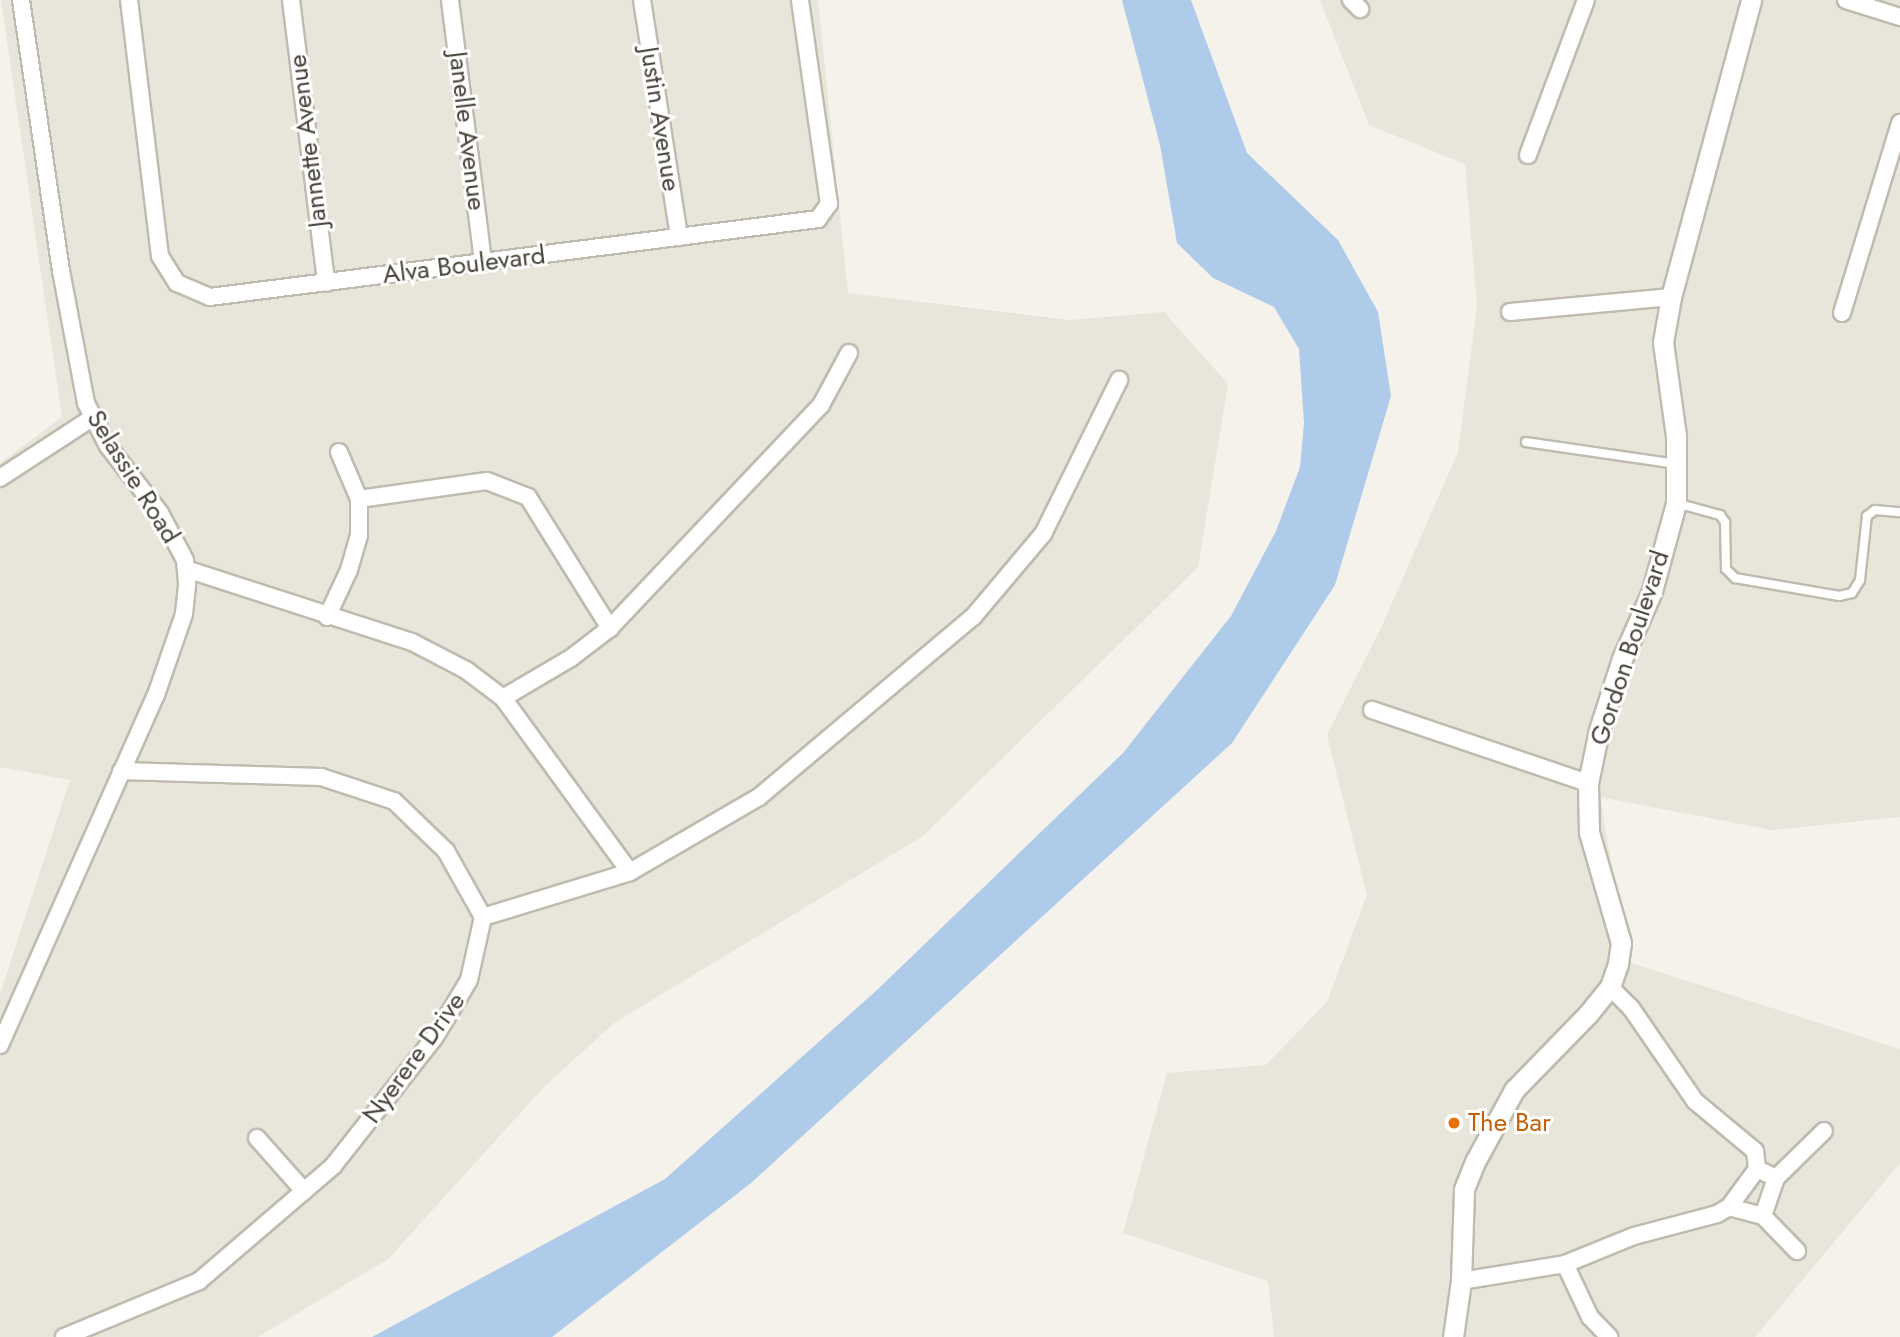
<!DOCTYPE html>
<style>
body{margin:0}
#map{position:relative;width:1900px;height:1337px;overflow:hidden;background:#f4f2eb;font-family:Jost,sans-serif}
div>[style]{position:absolute}
.residential>*{inset:0;background:#e8e5da}
.water>*{inset:0;background:#aecbea}
.roads{filter:drop-shadow(2px 0 #bfbbae) drop-shadow(-2px 0 #bfbbae) drop-shadow(0 2px #bfbbae) drop-shadow(0 -2px #bfbbae)}
.service>*{height:8px;margin:-4px;padding:0 4px;transform-origin:4px;border-radius:4px;background:#fff}
.minor>*{height:16px;margin:-8px;padding:0 8px;transform-origin:8px;border-radius:8px;background:#fff}
.tertiary>*{height:19px;margin:-9.5px;padding:0 9.5px;transform-origin:9.5px;border-radius:9.5px;background:#fff}
.dots>*{width:19px;height:19px;translate:-50% -50%;box-sizing:border-box;border:4px solid #fff;border-radius:50%}
span{translate:-50% -50%;white-space:nowrap;text-align:center;line-height:1.15;-webkit-text-stroke:6px #fff;paint-order:stroke}
.street-label{font-size:26px;color:#48443a}
.food-label{font-size:26px;color:#c56008}
.left{translate:0 -50%;text-align:left}
</style>
<div id="map">
<div class="residential">
<div style="clip-path:polygon(1px 0,818px 0,848px 293px,1070px 320px,1164px 312px,1228px 384px,1198px 567px,923px 836px,614px 1023px,544px 1087px,388px 1259px,258px 1337px,0 1337px,0 994px,70px 780px,0 767px,0 463px,62px 417px)"></div>
<div style="clip-path:polygon(1320px 0,1900px 0,1900px 817px,1772px 830px,1600px 797px,1628px 962px,1900px 1049px,1900px 1163px,1755px 1337px,1274px 1337px,1268px 1281px,1123px 1233px,1167px 1073px,1266px 1065px,1327px 1002px,1367px 895px,1327px 735px,1382px 626px,1458px 452px,1477px 306px,1465px 164px,1369px 125px)"></div>
</div>
<div class="water">
<div style="clip-path:polygon(1122px 0,1191px 0,1247px 153px,1338px 240px,1378px 312px,1391px 396px,1335px 585px,1232px 743px,751px 1183px,552px 1337px,372px 1337px,665px 1179px,877px 990px,1123px 753px,1231px 616px,1276px 531px,1300px 467px,1304px 423px,1299px 349px,1274px 307px,1213px 278px,1177px 243px,1160px 145px)"></div>
</div>
<div class="roads">
<div class="service">
<div style="left:1526px;top:442px;width:152px;rotate:8.3deg"></div>
<div style="left:1676px;top:503px;width:46px;rotate:15.3deg"></div>
<div style="left:1720px;top:515px;width:9px;rotate:54deg"></div>
<div style="left:1725px;top:522px;width:47px;rotate:88.8deg"></div>
<div style="left:1726px;top:569px;width:13px;rotate:45deg"></div>
<div style="left:1735px;top:578px;width:106px;rotate:9.8deg"></div>
<div style="left:1839px;top:596px;width:13px;rotate:-13deg"></div>
<div style="left:1852px;top:593px;width:15px;rotate:-58deg"></div>
<div style="left:1860px;top:580px;width:64px;rotate:-83.8deg"></div>
<div style="left:1867px;top:516px;width:10px;rotate:-37deg"></div>
<div style="left:1875px;top:510px;width:25px;rotate:5deg"></div>
</div>
<div class="minor">
<div style="left:129px;top:0;width:258px;rotate:83.1deg"></div>
<div style="left:160px;top:256px;width:32px;rotate:58deg"></div>
<div style="left:177px;top:283px;width:36px;rotate:23deg"></div>
<div style="left:210px;top:297px;width:613px;rotate:-7.31deg"></div>
<div style="left:818px;top:219px;width:19px;rotate:-54deg"></div>
<div style="left:829px;top:204px;width:206px;rotate:-98.1deg"></div>
<div style="left:291px;top:0;width:285px;rotate:82.9deg"></div>
<div style="left:450px;top:0;width:264px;rotate:82.8deg"></div>
<div style="left:642px;top:0;width:240px;rotate:81.1deg"></div>
<div style="left:1351px;top:0;width:13px;rotate:45deg"></div>
<div style="left:1846px;top:0;width:57px;rotate:17.5deg"></div>
<div style="left:1528px;top:155px;width:165px;rotate:-69.5deg"></div>
<div style="left:1510px;top:312px;width:162px;rotate:-5.3deg"></div>
<div style="left:1842px;top:313px;width:199px;rotate:-73deg"></div>
<div style="left:0;top:478px;width:110px;rotate:-33.1deg"></div>
<div style="left:359px;top:499px;width:129px;rotate:-8deg"></div>
<div style="left:487px;top:481px;width:44px;rotate:21.3deg"></div>
<div style="left:528px;top:497px;width:155px;rotate:58deg"></div>
<div style="left:186px;top:569px;width:237px;rotate:17.9deg"></div>
<div style="left:412px;top:642px;width:61px;rotate:27.4deg"></div>
<div style="left:466px;top:670px;width:46px;rotate:37.1deg"></div>
<div style="left:503px;top:698px;width:215px;rotate:53.9deg"></div>
<div style="left:327px;top:617px;width:52px;rotate:-64.9deg"></div>
<div style="left:349px;top:570px;width:35px;rotate:-74deg"></div>
<div style="left:359px;top:536px;width:37px;rotate:-90deg"></div>
<div style="left:359px;top:499px;width:51px;rotate:-113.1deg"></div>
<div style="left:503px;top:698px;width:79px;rotate:-30.5deg"></div>
<div style="left:571px;top:658px;width:49px;rotate:-37.6deg"></div>
<div style="left:610px;top:628px;width:307px;rotate:-46.6deg"></div>
<div style="left:821px;top:405px;width:59px;rotate:-61.7deg"></div>
<div style="left:1372px;top:710px;width:228px;rotate:18.7deg"></div>
<div style="left:483px;top:917px;width:154px;rotate:-17deg"></div>
<div style="left:630px;top:872px;width:149px;rotate:-30.2deg"></div>
<div style="left:759px;top:797px;width:280px;rotate:-40.1deg"></div>
<div style="left:973px;top:617px;width:109px;rotate:-49.9deg"></div>
<div style="left:1043px;top:534px;width:172px;rotate:-63.7deg"></div>
<div style="left:0;top:1045px;width:383px;rotate:-66deg"></div>
<div style="left:156px;top:695px;width:86px;rotate:-70.9deg"></div>
<div style="left:184px;top:614px;width:31px;rotate:-84deg"></div>
<div style="left:187px;top:583px;width:23px;rotate:-95deg"></div>
<div style="left:185px;top:560px;width:53px;rotate:-118deg"></div>
<div style="left:160px;top:513px;width:85px;rotate:-127.8deg"></div>
<div style="left:108px;top:446px;width:48px;rotate:-117.1deg"></div>
<div style="left:86px;top:403px;width:134px;rotate:-100.7deg"></div>
<div style="left:61px;top:271px;width:274px;rotate:-98.4deg"></div>
<div style="left:257px;top:1138px;width:71px;rotate:48.4deg"></div>
<div style="left:1757px;top:1169px;width:21px;rotate:25deg"></div>
<div style="left:1776px;top:1178px;width:67px;rotate:-44.4deg"></div>
<div style="left:1729px;top:1207px;width:35px;rotate:15deg"></div>
<div style="left:1763px;top:1216px;width:49px;rotate:45.8deg"></div>
<div style="left:1763px;top:1216px;width:40px;rotate:-71.1deg"></div>
<div style="left:1565px;top:1264px;width:59px;rotate:64.7deg"></div>
<div style="left:1590px;top:1317px;width:28px;rotate:46deg"></div>
<div style="left:1461px;top:1281px;width:105px;rotate:-9.3deg"></div>
<div style="left:1565px;top:1264px;width:74px;rotate:-22.1deg"></div>
<div style="left:1634px;top:1236px;width:86px;rotate:-14.8deg"></div>
<div style="left:1717px;top:1214px;width:14px;rotate:-30deg"></div>
<div style="left:1729px;top:1207px;width:47px;rotate:-53.6deg"></div>
<div style="left:1757px;top:1169px;width:18px;rotate:-96deg"></div>
<div style="left:1755px;top:1151px;width:78px;rotate:-140.2deg"></div>
<div style="left:1695px;top:1101px;width:113px;rotate:-124.5deg"></div>
<div style="left:1631px;top:1008px;width:30px;rotate:-135deg"></div>
<div style="left:64px;top:1337px;width:146px;rotate:-22.5deg"></div>
<div style="left:199px;top:1281px;width:177px;rotate:-40.6deg"></div>
<div style="left:333px;top:1166px;width:164px;rotate:-51.7deg"></div>
<div style="left:435px;top:1037px;width:66px;rotate:-59.2deg"></div>
<div style="left:469px;top:980px;width:65px;rotate:-77.5deg"></div>
<div style="left:483px;top:917px;width:76px;rotate:-119.3deg"></div>
<div style="left:446px;top:851px;width:72px;rotate:-136.1deg"></div>
<div style="left:394px;top:801px;width:77px;rotate:-161.8deg"></div>
<div style="left:321px;top:777px;width:200px;rotate:-178.3deg"></div>
</div>
<div class="tertiary">
<div style="left:1453px;top:1337px;width:57px;rotate:-81.9deg"></div>
<div style="left:1461px;top:1281px;width:92px;rotate:-88.1deg"></div>
<div style="left:1464px;top:1189px;width:31px;rotate:-68deg"></div>
<div style="left:1476px;top:1160px;width:80px;rotate:-61.5deg"></div>
<div style="left:1514px;top:1090px;width:106px;rotate:-45.8deg"></div>
<div style="left:1588px;top:1014px;width:35px;rotate:-51deg"></div>
<div style="left:1610px;top:987px;width:24px;rotate:-71deg"></div>
<div style="left:1618px;top:964px;width:21px;rotate:-82deg"></div>
<div style="left:1621px;top:943px;width:116px;rotate:-106.1deg"></div>
<div style="left:1589px;top:832px;width:49px;rotate:-91.2deg"></div>
<div style="left:1588px;top:783px;width:54px;rotate:-78.3deg"></div>
<div style="left:1599px;top:730px;width:75px;rotate:-72.1deg"></div>
<div style="left:1622px;top:659px;width:74px;rotate:-66.2deg"></div>
<div style="left:1652px;top:591px;width:91px;rotate:-74.7deg"></div>
<div style="left:1676px;top:503px;width:67px;rotate:-90deg"></div>
<div style="left:1676px;top:436px;width:95px;rotate:-97.9deg"></div>
<div style="left:1663px;top:342px;width:46px;rotate:-79.9deg"></div>
<div style="left:1671px;top:297px;width:308px;rotate:-74.9deg"></div>
</div>
</div>
<div class="dots">
<div style="left:1454px;top:1123px;background:#e8710a"></div>
</div>
<div class="street-label">
<span style="left:660px;top:119px;rotate:81deg">Justin Avenue</span>
<span style="left:467px;top:131px;rotate:83deg">Janelle Avenue</span>
<span style="left:308px;top:141px;rotate:-97deg">Jannette Avenue</span>
<span style="left:464px;top:265px;rotate:-7deg">Alva Boulevard</span>
<span style="left:133px;top:477px;rotate:58deg">Selassie Road</span>
<span style="left:1630px;top:648px;rotate:-72deg">Gordon Boulevard</span>
<span style="left:414px;top:1058px;rotate:-54deg">Nyerere Drive</span>
</div>
<div class="food-label">
<span class="left" style="left:1468px;top:1123px">The Bar</span>
</div>
</div>
